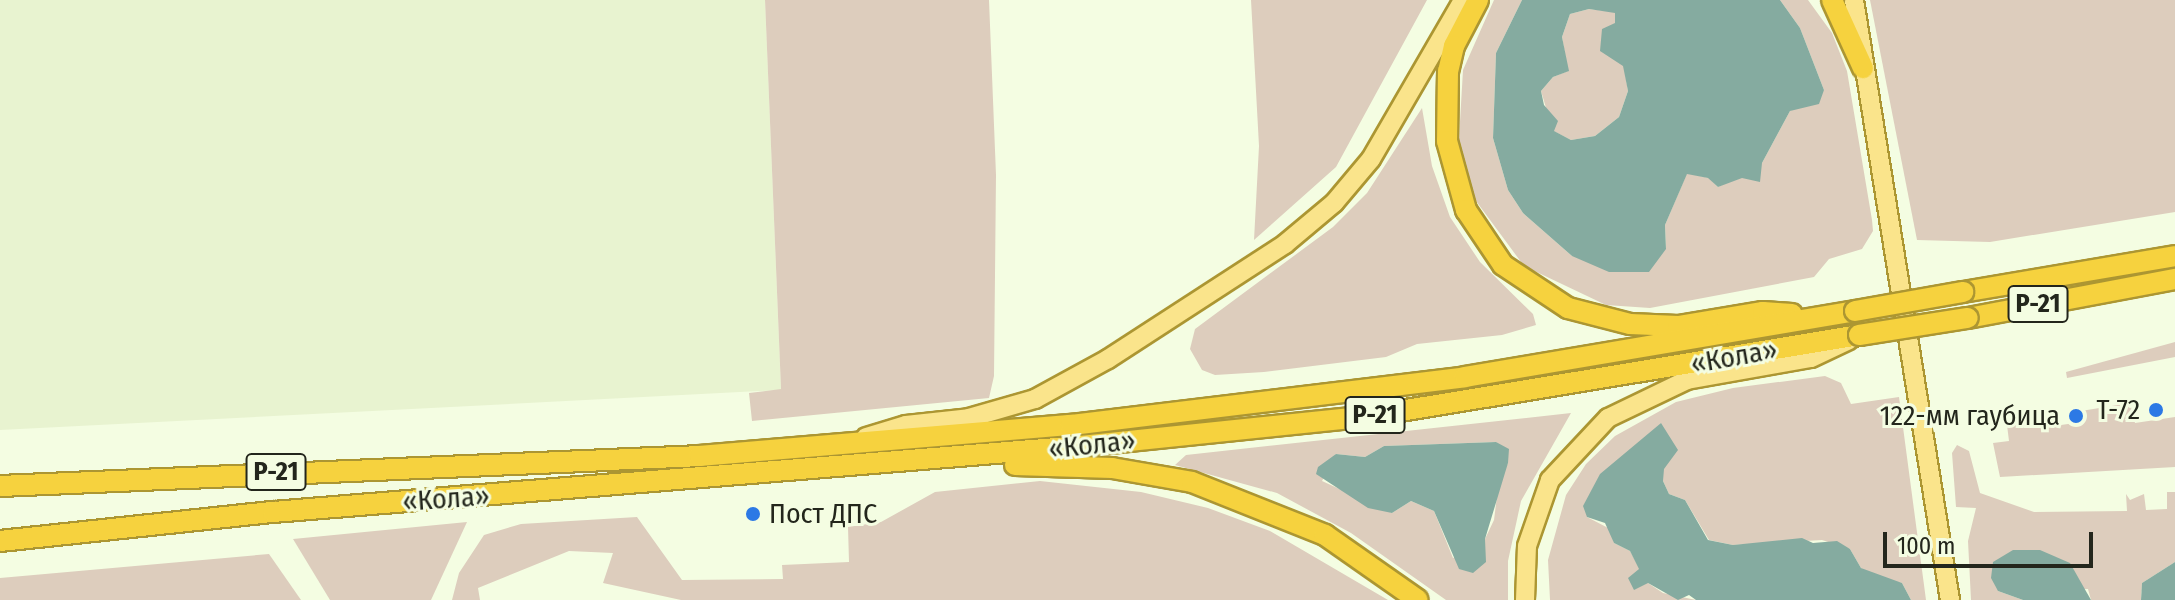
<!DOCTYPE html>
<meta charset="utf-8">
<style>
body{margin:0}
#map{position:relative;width:2175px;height:600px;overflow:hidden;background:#f4fde2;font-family:"Fira Sans Condensed",sans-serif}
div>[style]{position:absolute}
.built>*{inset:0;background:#e8f3d0}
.green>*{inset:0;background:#ddcdbd}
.water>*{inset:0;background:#85aba0}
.roads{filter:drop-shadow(2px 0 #ac9632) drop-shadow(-2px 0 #ac9632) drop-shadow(0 2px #ac9632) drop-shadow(0 -2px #ac9632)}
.major>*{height:18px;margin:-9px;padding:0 9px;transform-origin:9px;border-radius:9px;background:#fae48b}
.highway>*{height:20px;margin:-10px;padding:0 10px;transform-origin:10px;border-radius:10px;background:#f6d23e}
.bridges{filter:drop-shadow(2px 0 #ac9632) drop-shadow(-2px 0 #ac9632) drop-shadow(0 2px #ac9632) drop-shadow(0 -2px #ac9632)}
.highway-bridge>*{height:20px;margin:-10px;padding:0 10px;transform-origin:10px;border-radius:10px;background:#f6d23e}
.dots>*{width:22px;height:22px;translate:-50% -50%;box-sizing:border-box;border:4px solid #f4fde2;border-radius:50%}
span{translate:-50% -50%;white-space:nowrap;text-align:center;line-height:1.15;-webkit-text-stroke:6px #f4fde2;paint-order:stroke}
.shield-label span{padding:2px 6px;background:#f4fde2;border:2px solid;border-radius:6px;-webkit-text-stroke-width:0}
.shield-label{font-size:26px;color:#23261c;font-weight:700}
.street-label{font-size:28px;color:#23261c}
.poi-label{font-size:28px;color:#23261c}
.right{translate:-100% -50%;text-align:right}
.left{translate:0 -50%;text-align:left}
.scale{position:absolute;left:1883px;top:532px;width:210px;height:36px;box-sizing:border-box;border:4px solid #23261c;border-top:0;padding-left:10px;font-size:24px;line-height:28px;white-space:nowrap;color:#23261c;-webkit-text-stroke:6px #f4fde2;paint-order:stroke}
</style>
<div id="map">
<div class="built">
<div style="clip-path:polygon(0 0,765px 0,781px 390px,0 430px)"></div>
</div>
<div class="green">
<div style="clip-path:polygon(765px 0,989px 0,996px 175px,994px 376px,989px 398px,752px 421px,749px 393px,781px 389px)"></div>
<div style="clip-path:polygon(1251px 0,1427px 0,1336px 167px,1254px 240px,1259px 146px)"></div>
<div style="clip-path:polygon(1494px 0,1522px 0,1496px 53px,1493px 138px,1508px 190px,1523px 213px,1572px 256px,1666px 249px,1665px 225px,1687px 173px,1709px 178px,1718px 187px,1762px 163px,1790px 111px,1824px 90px,1800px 28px,1780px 0,1808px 0,1832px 33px,1847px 71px,1872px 220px,1873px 231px,1862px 249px,1829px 259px,1814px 277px,1650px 308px,1606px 305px,1524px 266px,1476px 201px,1459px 139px,1463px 70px)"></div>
<div style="clip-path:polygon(1870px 0,2175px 0,2175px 212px,1990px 242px,1917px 240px)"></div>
<div style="clip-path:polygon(1589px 9px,1615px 12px,1628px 91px,1619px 117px,1595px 136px,1571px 140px,1553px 131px,1541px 91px,1553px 77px,1568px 71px,1562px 37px,1570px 14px)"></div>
<div style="clip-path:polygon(1422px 108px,1432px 166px,1450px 217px,1480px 262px,1533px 314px,1536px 325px,1502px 335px,1417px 344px,1386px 357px,1264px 372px,1215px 375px,1202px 370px,1190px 349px,1195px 329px,1333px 227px,1367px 193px)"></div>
<div style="clip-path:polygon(2175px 342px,2175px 357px,2067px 378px,2066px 372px)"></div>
<div style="clip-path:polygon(1825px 376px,1841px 383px,1851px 404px,1899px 397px,1926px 600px,1911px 600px,1902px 583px,1879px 579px,1861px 568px,1850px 549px,1822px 540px,1733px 545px,1709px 540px,1685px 500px,1669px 494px,1663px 481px,1661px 423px,1587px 517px,1612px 530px,1614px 543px,1630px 551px,1648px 583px,1663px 593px,1696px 600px,1550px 600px,1548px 560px,1566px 495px,1586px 464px,1615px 436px,1676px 402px,1733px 388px)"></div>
<div style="clip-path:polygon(2130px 403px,2135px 423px,2175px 417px,2175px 467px,2000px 477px,1993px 443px,2009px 441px,2007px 425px,2059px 415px,2061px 425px,2082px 422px,2081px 411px)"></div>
<div style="clip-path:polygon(evenodd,1571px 413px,1521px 501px,1508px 561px,1508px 600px,1446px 600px,1351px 533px,1277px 493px,1175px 465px,1186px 455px,1571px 413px,1496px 442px,1508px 463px,1499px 480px,1494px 520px,1485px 539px,1453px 558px,1434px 511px,1411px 501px,1392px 513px,1322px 481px,1336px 454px,1365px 457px,1384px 446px,1496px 442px)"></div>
<div style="clip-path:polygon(1957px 445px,1969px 451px,1980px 493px,2034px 512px,2127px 511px,2126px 494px,2130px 500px,2144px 494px,2146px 510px,2167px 509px,2167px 492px,2175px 492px,2175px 562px,2142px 583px,2141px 600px,2091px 600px,2088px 589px,1998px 591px,2023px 600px,1971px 600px,1968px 541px,1976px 508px,1956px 507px,1952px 453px)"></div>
<div style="clip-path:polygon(1040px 481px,1141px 492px,1208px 508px,1270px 531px,1388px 600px,681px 600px,603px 583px,613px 553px,569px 551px,478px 588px,480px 600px,452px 600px,459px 573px,484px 535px,521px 524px,637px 517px,682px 580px,783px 579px,782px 565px,849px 562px,848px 527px,881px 522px,935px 492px)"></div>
<div style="clip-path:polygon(467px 522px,431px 600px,330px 600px,293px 539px)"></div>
<div style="clip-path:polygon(269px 554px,301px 600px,0 600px,0 578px)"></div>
</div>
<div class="water">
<div style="clip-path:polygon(evenodd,1522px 0,1780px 0,1800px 28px,1824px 90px,1819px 104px,1790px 111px,1762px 163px,1760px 182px,1742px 178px,1718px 187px,1708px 178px,1687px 174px,1665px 225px,1666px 249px,1649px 272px,1609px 272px,1572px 256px,1523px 213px,1508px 190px,1493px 138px,1496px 53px,1522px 0,1589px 9px,1615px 13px,1615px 23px,1602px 29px,1600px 51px,1623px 66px,1628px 91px,1619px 117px,1595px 136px,1571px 140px,1554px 131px,1558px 121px,1544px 105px,1541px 91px,1553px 77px,1569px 71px,1562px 37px,1570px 14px,1589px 9px)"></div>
<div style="clip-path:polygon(1661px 423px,1678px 450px,1664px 469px,1663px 481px,1669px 494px,1685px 500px,1708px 540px,1733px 545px,1802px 538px,1813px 543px,1837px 541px,1850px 549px,1861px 568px,1902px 583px,1911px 600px,1696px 600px,1689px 595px,1678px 600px,1648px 583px,1634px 590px,1628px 578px,1639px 569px,1630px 551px,1614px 543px,1605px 523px,1587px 517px,1583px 506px,1600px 474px)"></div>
<div style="clip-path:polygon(1496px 442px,1509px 449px,1508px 463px,1485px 539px,1486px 562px,1473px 573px,1459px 569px,1434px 511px,1411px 501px,1392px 513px,1368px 508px,1316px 474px,1318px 467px,1336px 454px,1365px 457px,1384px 446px)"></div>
<div style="clip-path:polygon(2013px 550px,2040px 550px,2070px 563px,2091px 600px,2023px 600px,1998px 591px,1991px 578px,1993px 562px)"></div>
<div style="clip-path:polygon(2175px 562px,2175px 600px,2141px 600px,2142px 583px)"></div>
</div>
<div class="roads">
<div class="major">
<div style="left:1854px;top:0;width:608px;rotate:80.91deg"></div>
<div style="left:866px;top:437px;width:42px;rotate:-16.7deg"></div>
<div style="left:906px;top:425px;width:63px;rotate:-6.3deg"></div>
<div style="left:969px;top:418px;width:69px;rotate:-16.1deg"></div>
<div style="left:1035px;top:399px;width:83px;rotate:-28.7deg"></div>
<div style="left:1108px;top:359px;width:211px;rotate:-33deg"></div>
<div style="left:1285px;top:244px;width:64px;rotate:-39.9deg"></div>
<div style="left:1334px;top:203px;width:57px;rotate:-49.9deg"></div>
<div style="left:1371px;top:159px;width:184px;rotate:-59.9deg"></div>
<div style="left:1525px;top:600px;width:54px;rotate:-87.9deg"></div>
<div style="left:1527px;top:546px;width:70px;rotate:-70.8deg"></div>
<div style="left:1550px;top:480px;width:85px;rotate:-46.9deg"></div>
<div style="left:1608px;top:418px;width:88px;rotate:-25.7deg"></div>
<div style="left:1687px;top:380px;width:126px;rotate:-10.1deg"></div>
<div style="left:1811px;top:358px;width:42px;rotate:-25.3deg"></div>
</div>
<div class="highway">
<div style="left:1478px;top:0;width:52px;rotate:117.6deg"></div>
<div style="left:1454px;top:46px;width:26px;rotate:103deg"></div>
<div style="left:1448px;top:71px;width:70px;rotate:90.8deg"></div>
<div style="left:1447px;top:141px;width:72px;rotate:74.6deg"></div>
<div style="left:1466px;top:210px;width:66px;rotate:56.1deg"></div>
<div style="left:1503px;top:265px;width:78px;rotate:33.5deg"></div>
<div style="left:1568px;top:308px;width:64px;rotate:14.5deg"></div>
<div style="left:1630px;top:324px;width:48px;rotate:2.4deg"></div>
<div style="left:1678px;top:326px;width:86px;rotate:-9.4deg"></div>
<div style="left:1763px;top:312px;width:29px;rotate:4deg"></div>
<div style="left:1832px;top:0;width:75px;rotate:65.5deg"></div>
<div style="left:1963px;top:292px;width:215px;rotate:-9.6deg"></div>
<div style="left:1968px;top:318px;width:211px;rotate:-10.7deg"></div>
<div style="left:1015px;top:465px;width:97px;rotate:1.8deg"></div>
<div style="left:1112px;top:468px;width:81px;rotate:9.9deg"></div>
<div style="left:1192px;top:482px;width:143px;rotate:21.7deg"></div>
<div style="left:1325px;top:535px;width:113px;rotate:35deg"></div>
<div style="left:0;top:486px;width:701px;rotate:-2.45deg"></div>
<div style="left:700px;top:456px;width:372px;rotate:-4.8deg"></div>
<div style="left:1071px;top:425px;width:397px;rotate:-6.9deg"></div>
<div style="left:1465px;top:377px;width:396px;rotate:-9.6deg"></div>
<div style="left:0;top:541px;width:275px;rotate:-6.1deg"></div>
<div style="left:273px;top:512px;width:811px;rotate:-4.67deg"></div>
<div style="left:1081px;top:446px;width:291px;rotate:-5.9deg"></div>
<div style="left:1370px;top:416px;width:496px;rotate:-9.4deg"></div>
</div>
</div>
<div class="bridges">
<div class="highway-bridge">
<div style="left:1855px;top:311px;width:110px;rotate:-10deg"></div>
<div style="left:1859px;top:335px;width:110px;rotate:-8.9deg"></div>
</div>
</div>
<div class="dots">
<div style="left:2156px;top:410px;background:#2c79e5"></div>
<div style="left:2076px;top:416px;background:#2c79e5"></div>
<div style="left:753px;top:514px;background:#2c79e5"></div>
</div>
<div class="shield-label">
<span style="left:2038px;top:304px">Р-21</span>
<span style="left:1375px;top:415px">Р-21</span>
<span style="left:276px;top:472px">Р-21</span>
</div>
<div class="street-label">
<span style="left:1734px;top:357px;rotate:-10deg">«Кола»</span>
<span style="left:1092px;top:445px;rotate:-6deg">«Кола»</span>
<span style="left:446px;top:499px;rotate:-4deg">«Кола»</span>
</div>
<div class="poi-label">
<span class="right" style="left:2140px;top:410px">Т-72</span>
<span class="right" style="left:2060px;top:416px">122-мм гаубица</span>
<span class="left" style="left:769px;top:514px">Пост ДПС</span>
</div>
<div class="scale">100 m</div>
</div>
